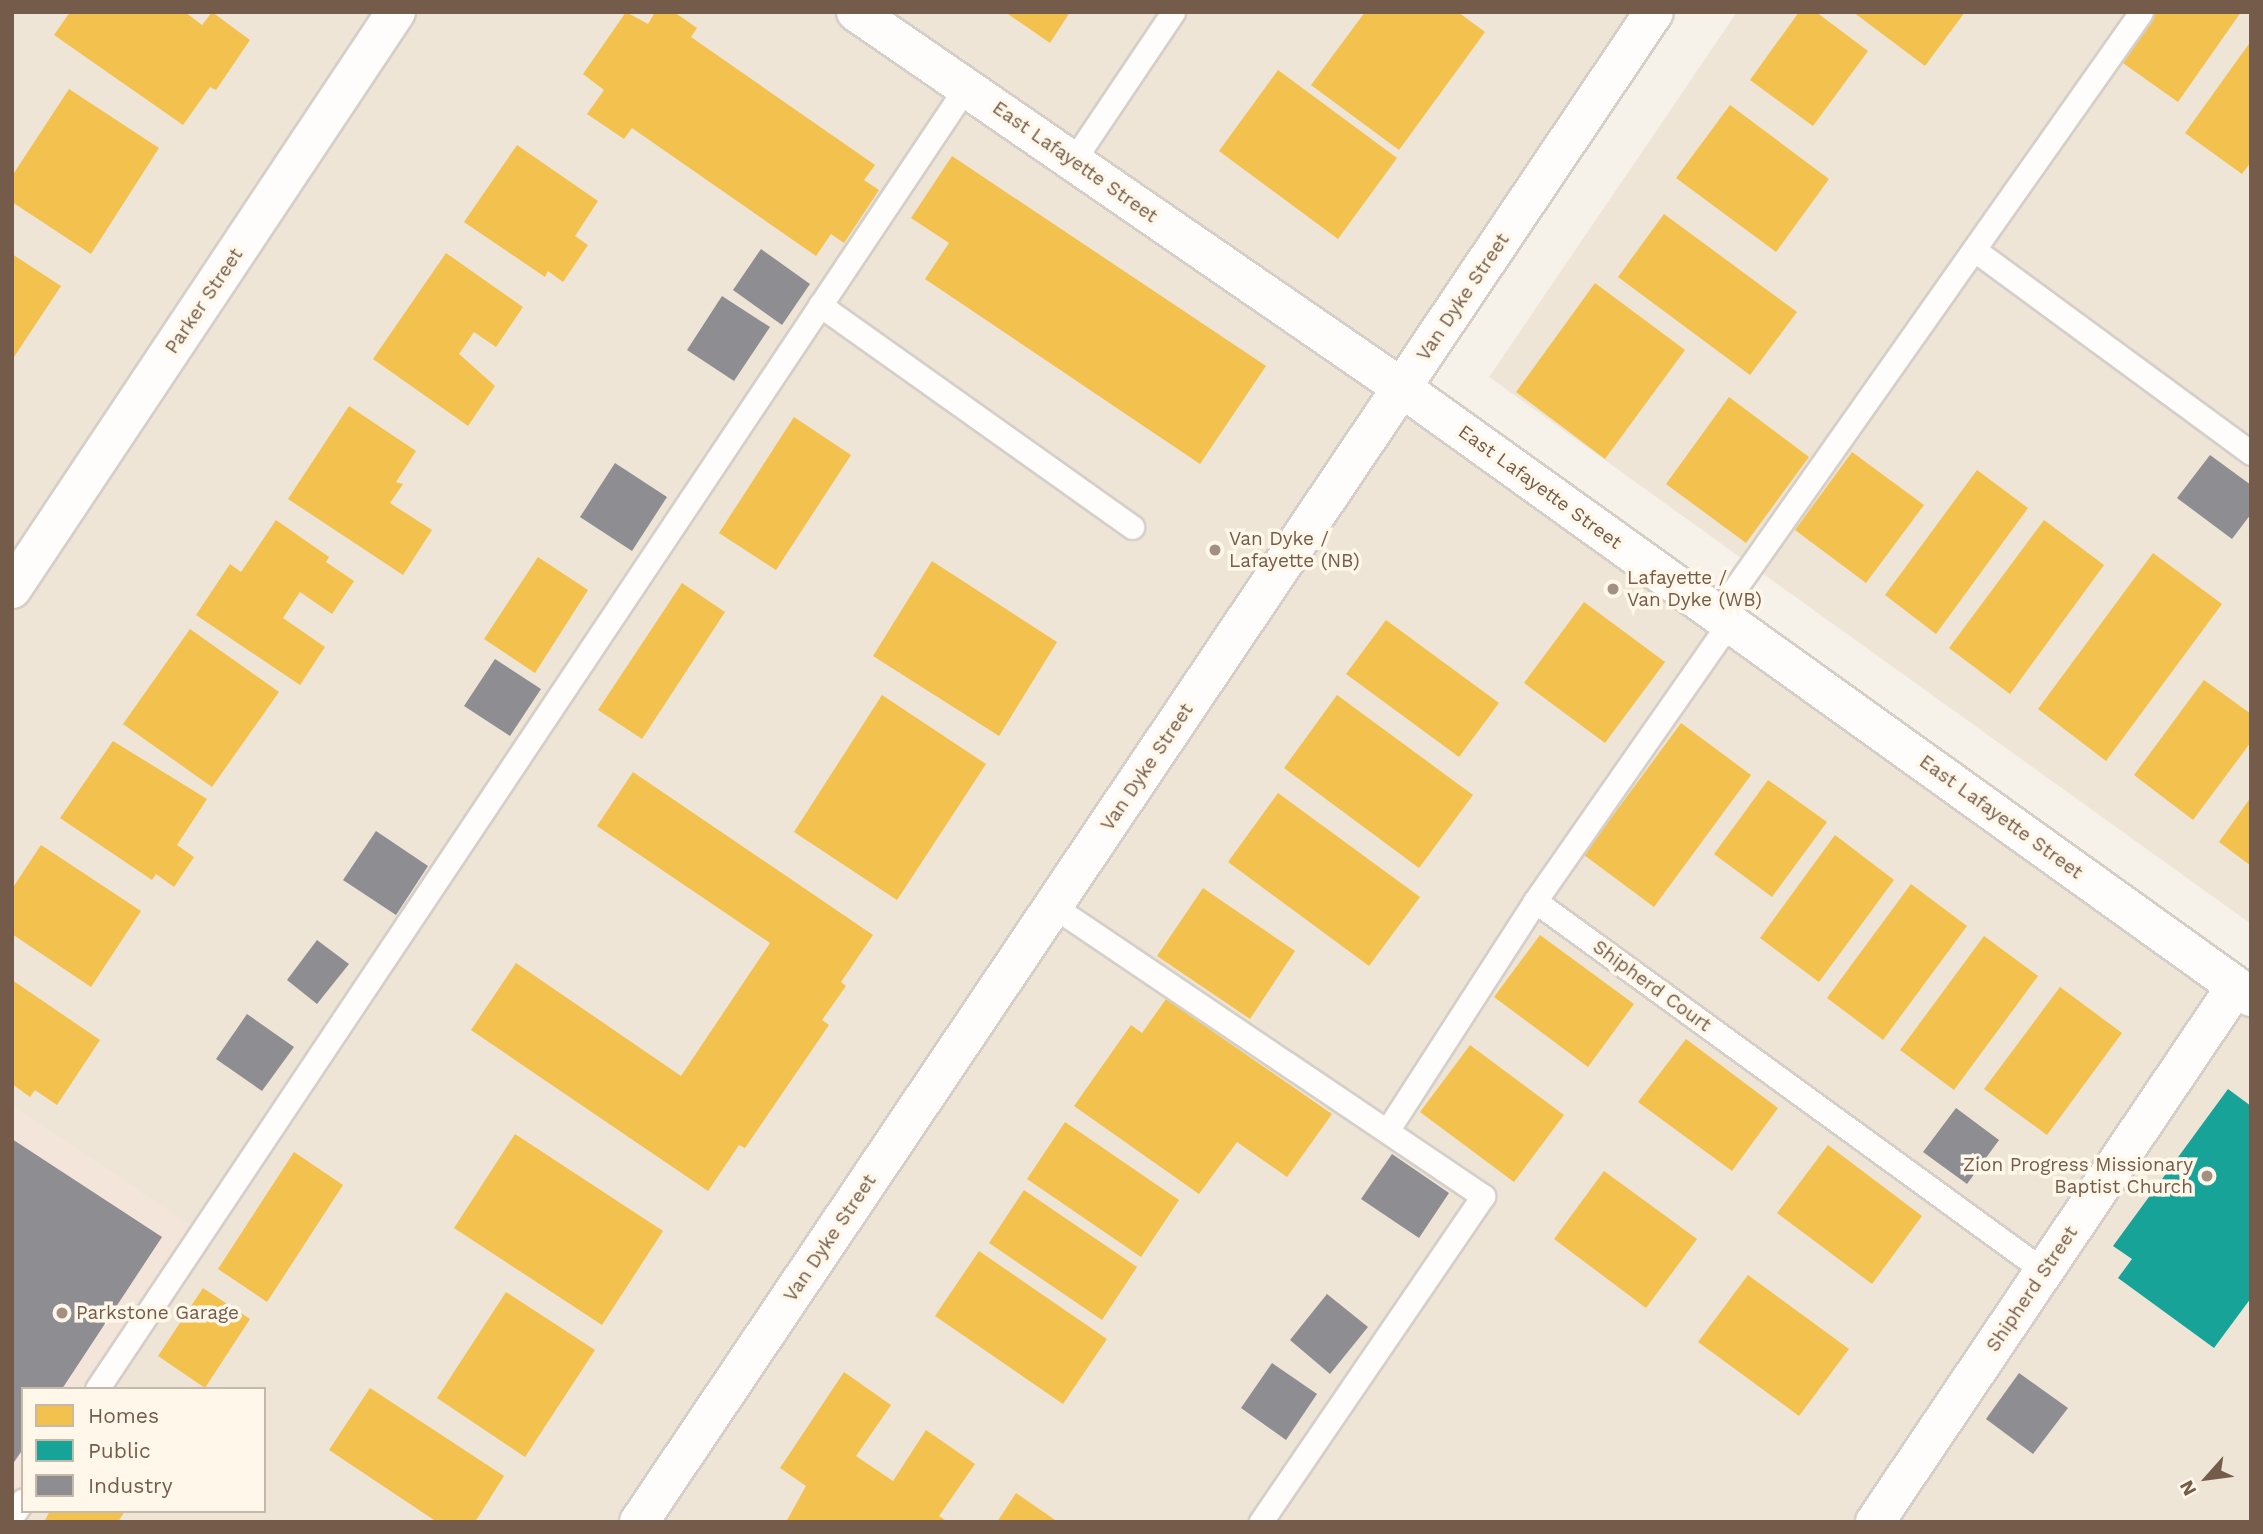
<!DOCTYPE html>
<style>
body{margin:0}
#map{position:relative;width:2263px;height:1534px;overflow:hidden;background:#f6f2ea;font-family:"Work Sans",sans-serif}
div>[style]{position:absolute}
.residential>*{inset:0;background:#efe5d7}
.commercial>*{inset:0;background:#f4e5da}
.homes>*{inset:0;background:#f2c14e}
.public>*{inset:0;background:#17a398}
.industry>*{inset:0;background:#8d8d92}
.roads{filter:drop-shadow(2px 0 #d5cfc8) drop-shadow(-2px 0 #d5cfc8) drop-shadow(0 2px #d5cfc8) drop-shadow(0 -2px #d5cfc8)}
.lane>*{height:23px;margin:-11.5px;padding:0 11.5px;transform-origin:11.5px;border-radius:11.5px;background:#fefdfc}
.street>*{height:38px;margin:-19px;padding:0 19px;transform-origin:19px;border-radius:19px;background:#fefdfc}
.secondary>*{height:38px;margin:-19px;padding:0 19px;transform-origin:19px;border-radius:19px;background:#fefdfc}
.dots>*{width:19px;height:19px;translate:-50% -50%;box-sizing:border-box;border:4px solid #fff8ea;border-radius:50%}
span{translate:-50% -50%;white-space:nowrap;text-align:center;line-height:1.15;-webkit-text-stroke:7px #fff8ea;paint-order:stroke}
.street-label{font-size:19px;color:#745b4a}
.poi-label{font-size:19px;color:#745b4a}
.left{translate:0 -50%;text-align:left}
.right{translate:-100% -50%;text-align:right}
.frame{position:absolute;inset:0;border:14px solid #745b4a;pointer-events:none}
.legend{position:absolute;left:21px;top:1387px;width:245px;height:126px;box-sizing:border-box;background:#fff8ea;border:2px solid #c7b9aa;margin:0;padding:9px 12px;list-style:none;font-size:21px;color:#745b4a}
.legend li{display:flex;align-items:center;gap:14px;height:35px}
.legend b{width:35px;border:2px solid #c7b9aa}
.north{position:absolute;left:2172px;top:1443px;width:70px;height:70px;-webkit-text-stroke:5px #fff8ea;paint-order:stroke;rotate:242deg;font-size:19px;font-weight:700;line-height:28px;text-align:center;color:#745b4a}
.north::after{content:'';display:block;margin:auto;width:24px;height:32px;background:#745b4a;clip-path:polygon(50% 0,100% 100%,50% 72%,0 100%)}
</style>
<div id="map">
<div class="residential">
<div style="clip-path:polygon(12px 12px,1654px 12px,1402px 388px,2251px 997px,2251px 1522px,12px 1522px,23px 1511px,264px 1511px,264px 1389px,97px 1389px,200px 1233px,12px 1106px)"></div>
<div style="clip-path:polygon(1737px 12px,2251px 12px,2251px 924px,1489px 377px)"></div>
</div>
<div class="commercial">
<div style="clip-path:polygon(12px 1106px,201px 1233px,97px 1389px,23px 1389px,23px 1500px,12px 1516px)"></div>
</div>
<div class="homes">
<div style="clip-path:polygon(70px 12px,185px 12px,202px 25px,212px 12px,250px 40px,216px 90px,210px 87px,183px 125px,54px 35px)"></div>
<div style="clip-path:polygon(626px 12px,648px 24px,655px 12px,674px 12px,697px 28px,691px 37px,875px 165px,864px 180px,879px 190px,844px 243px,831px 234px,816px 256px,632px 128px,624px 139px,587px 114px,604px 90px,583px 74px)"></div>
<div style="clip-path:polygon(1005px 12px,1070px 12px,1050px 43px)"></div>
<div style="clip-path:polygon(1365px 12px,1458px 12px,1485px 32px,1399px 150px,1311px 85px)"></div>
<div style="clip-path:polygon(1799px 12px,1816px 12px,1868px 51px,1813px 126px,1750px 80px)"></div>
<div style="clip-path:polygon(1853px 12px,1965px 12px,1925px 66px)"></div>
<div style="clip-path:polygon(2154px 12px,2241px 12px,2178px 102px,2120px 61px)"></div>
<div style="clip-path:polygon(2251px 41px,2251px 162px,2242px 174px,2185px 133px)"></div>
<div style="clip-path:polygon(1278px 70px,1397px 158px,1338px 239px,1219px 151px)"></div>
<div style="clip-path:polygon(69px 89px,159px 148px,91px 254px,12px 202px,12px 176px)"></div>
<div style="clip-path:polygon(1730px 105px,1829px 179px,1776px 252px,1676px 178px)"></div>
<div style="clip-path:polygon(517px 145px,598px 201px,575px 236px,588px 245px,563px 282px,548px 271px,545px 277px,464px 222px)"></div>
<div style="clip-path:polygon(952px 156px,1266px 366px,1200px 464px,925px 279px,949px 243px,911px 218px)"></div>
<div style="clip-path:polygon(1664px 214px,1797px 312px,1750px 375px,1618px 277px)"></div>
<div style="clip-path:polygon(446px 253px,523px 307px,496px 347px,474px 332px,459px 354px,495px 386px,468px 426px,373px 359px)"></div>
<div style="clip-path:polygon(12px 254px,61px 286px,12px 360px)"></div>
<div style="clip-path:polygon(1595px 283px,1685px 350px,1605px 459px,1516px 392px)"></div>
<div style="clip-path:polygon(1729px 397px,1809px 457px,1746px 543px,1666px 484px)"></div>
<div style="clip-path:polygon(349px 406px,416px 451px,396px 482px,403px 484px,390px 503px,432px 530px,403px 575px,288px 499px)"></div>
<div style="clip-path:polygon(794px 417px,851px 455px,776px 570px,719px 533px)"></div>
<div style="clip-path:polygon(1852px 452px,1924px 505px,1866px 583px,1795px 530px)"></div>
<div style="clip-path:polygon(1977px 470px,2028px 508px,1936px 634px,1885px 595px)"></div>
<div style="clip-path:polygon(276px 520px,329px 557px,326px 562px,354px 581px,332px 614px,300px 592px,283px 618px,325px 647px,300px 685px,196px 615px,230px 564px,241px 572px)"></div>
<div style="clip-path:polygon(2044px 520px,2104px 565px,2010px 694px,1949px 648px)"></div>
<div style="clip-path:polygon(2153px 553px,2222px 604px,2106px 761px,2038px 709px)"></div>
<div style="clip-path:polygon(538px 557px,588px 590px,535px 673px,484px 639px)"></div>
<div style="clip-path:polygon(932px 561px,1057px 642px,999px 736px,873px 656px)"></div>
<div style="clip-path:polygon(682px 583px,725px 612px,642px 739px,598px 710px)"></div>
<div style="clip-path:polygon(1584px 602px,1665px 662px,1605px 743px,1524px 683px)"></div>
<div style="clip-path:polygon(1386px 620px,1499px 703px,1459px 757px,1346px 674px)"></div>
<div style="clip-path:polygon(190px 629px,279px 692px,212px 787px,123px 724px)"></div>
<div style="clip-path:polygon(2204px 680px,2251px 714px,2251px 742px,2193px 820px,2134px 775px)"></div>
<div style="clip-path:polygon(882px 695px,986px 764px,897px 900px,794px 832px)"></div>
<div style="clip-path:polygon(1337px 695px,1473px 795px,1419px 868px,1284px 768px)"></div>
<div style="clip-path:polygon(1681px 723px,1751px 775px,1654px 907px,1584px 855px)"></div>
<div style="clip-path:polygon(113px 741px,207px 799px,177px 845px,194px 857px,174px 887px,156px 874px,152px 880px,60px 818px)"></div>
<div style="clip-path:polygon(633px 772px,873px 935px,841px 982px,846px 986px,822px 1020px,829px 1025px,745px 1148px,739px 1145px,708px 1191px,471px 1030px,516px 963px,681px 1076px,770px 943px,597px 826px)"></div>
<div style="clip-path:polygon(1768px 780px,1827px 822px,1772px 897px,1714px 854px)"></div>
<div style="clip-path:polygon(1278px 793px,1420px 897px,1369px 966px,1228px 862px)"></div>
<div style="clip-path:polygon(2251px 797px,2251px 866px,2219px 842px)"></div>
<div style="clip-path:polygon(1835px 835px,1894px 880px,1819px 982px,1760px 938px)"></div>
<div style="clip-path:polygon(41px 845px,141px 911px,91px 987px,12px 934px,12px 889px)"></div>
<div style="clip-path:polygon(1911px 884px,1967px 926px,1883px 1040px,1827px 998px)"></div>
<div style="clip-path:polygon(1203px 888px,1295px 951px,1250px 1019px,1157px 956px)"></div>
<div style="clip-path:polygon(1540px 935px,1634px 1004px,1588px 1067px,1494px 997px)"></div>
<div style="clip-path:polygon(1984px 936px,2038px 976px,1954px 1090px,1900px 1050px)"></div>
<div style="clip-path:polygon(12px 980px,100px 1040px,57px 1105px,35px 1090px,30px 1097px,12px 1084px)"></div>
<div style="clip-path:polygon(2060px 987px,2122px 1033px,2047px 1135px,1984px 1089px)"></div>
<div style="clip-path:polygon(1166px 999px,1332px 1114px,1287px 1177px,1237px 1142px,1199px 1194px,1074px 1106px,1131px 1025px,1142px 1033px)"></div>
<div style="clip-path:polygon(1686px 1039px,1778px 1108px,1732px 1171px,1638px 1102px)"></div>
<div style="clip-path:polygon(1470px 1045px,1564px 1115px,1514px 1182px,1420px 1112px)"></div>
<div style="clip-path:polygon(1065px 1122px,1179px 1200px,1141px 1257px,1027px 1179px)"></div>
<div style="clip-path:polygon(515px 1134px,663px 1231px,602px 1325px,454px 1228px)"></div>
<div style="clip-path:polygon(1828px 1145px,1922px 1216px,1872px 1284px,1777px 1213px)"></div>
<div style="clip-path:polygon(294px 1152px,343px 1185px,267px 1302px,218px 1269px)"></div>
<div style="clip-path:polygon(1604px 1171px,1697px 1239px,1646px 1308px,1554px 1239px)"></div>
<div style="clip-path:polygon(1024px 1190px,1137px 1267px,1102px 1320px,989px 1243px)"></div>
<div style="clip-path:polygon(979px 1251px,1107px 1339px,1063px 1404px,935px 1316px)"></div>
<div style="clip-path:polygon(1748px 1275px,1849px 1349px,1799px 1416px,1698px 1342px)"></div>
<div style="clip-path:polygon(203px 1288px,250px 1319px,205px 1388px,158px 1356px)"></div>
<div style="clip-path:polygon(506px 1292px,595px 1350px,525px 1457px,437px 1398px)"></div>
<div style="clip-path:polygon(844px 1372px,891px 1405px,856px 1456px,893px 1481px,926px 1430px,975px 1464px,939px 1516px,948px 1522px,786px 1522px,806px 1486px,780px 1468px)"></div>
<div style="clip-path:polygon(370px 1388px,504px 1476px,475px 1522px,437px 1522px,329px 1450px)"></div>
<div style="clip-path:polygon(1016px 1493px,1058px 1522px,997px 1522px)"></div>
<div style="clip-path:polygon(50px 1511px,125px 1511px,118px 1522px,44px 1522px)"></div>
</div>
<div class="public">
<div style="clip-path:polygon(2228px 1089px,2251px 1106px,2251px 1298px,2214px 1348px,2118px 1278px,2132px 1259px,2113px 1246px)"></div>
</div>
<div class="industry">
<div style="clip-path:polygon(761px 249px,810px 284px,782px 325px,733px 290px)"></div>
<div style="clip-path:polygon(722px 296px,770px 327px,734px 381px,687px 350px)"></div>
<div style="clip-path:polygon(2210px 455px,2251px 485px,2251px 514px,2232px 539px,2177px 498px)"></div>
<div style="clip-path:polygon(615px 463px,667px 497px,632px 551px,580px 517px)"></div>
<div style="clip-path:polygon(495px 659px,541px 689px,510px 736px,464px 706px)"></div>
<div style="clip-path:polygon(376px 831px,428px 866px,396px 915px,343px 880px)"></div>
<div style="clip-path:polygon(317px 940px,349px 964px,317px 1004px,287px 980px)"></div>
<div style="clip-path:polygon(247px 1014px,294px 1047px,262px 1091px,216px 1059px)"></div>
<div style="clip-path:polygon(1956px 1108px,1999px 1140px,1967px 1184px,1923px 1152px)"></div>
<div style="clip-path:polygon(12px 1139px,162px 1237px,62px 1389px,23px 1389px,23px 1449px,12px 1465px)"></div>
<div style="clip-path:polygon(1392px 1154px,1449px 1193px,1419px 1238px,1361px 1199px)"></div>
<div style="clip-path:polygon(1327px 1294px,1368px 1327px,1330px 1374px,1290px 1340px)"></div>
<div style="clip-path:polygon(1272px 1363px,1317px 1394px,1286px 1440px,1241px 1408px)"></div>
<div style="clip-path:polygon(2019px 1373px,2068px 1408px,2033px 1454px,1986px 1419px)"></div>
</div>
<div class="roads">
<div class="lane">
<div style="left:1073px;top:161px;width:179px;rotate:-56.1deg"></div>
<div style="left:1976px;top:251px;width:341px;rotate:36.3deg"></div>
<div style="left:820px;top:305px;width:383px;rotate:35.4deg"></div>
<div style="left:1717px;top:614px;width:736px;rotate:-54.84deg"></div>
<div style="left:1729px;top:623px;width:339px;rotate:124.9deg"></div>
<div style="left:1535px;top:901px;width:629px;rotate:36.01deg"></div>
<div style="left:1053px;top:906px;width:519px;rotate:34deg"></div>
<div style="left:1483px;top:1196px;width:394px;rotate:124.3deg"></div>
<div style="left:1387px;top:1131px;width:274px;rotate:-57.2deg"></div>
<div style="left:97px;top:1389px;width:1565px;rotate:-56.28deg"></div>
<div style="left:12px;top:1516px;width:19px;rotate:-55deg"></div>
</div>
<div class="street">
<div style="left:856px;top:12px;width:663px;rotate:34.55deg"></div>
<div style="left:1402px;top:388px;width:1045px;rotate:35.65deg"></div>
<div style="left:12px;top:589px;width:693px;rotate:-56.36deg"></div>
<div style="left:1875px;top:1522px;width:646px;rotate:-56.04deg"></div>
</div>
<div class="secondary">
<div style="left:639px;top:1522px;width:1819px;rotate:-56.09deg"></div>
</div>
</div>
<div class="dots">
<div style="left:1215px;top:550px;background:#a29082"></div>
<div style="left:1613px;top:589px;background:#a29082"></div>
<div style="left:2207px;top:1176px;background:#a29082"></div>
<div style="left:62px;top:1313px;background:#a29082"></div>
</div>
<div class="street-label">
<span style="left:1075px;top:162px;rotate:35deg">East Lafayette Street</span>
<span style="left:1463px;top:297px;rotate:-56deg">Van Dyke Street</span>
<span style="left:204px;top:301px;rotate:-56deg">Parker Street</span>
<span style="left:1540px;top:487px;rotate:36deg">East Lafayette Street</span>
<span style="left:1147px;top:767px;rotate:-56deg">Van Dyke Street</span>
<span style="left:2001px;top:817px;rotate:36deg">East Lafayette Street</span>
<span style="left:1652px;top:986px;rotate:36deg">Shipherd Court</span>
<span style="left:830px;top:1238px;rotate:-56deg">Van Dyke Street</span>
<span style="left:2032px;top:1289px;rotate:-56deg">Shipherd Street</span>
</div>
<div class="poi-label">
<span class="left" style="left:1229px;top:550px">Van Dyke /<br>Lafayette (NB)</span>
<span class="left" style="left:1627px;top:589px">Lafayette /<br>Van Dyke (WB)</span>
<span class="right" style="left:2193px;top:1176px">Zion Progress Missionary<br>Baptist Church</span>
<span class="left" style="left:76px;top:1313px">Parkstone Garage</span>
</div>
<div class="frame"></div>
<ul class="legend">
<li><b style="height:19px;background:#f2c14e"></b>Homes</li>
<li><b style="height:19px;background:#17a398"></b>Public</li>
<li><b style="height:19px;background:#8d8d92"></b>Industry</li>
</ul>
<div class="north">N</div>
</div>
